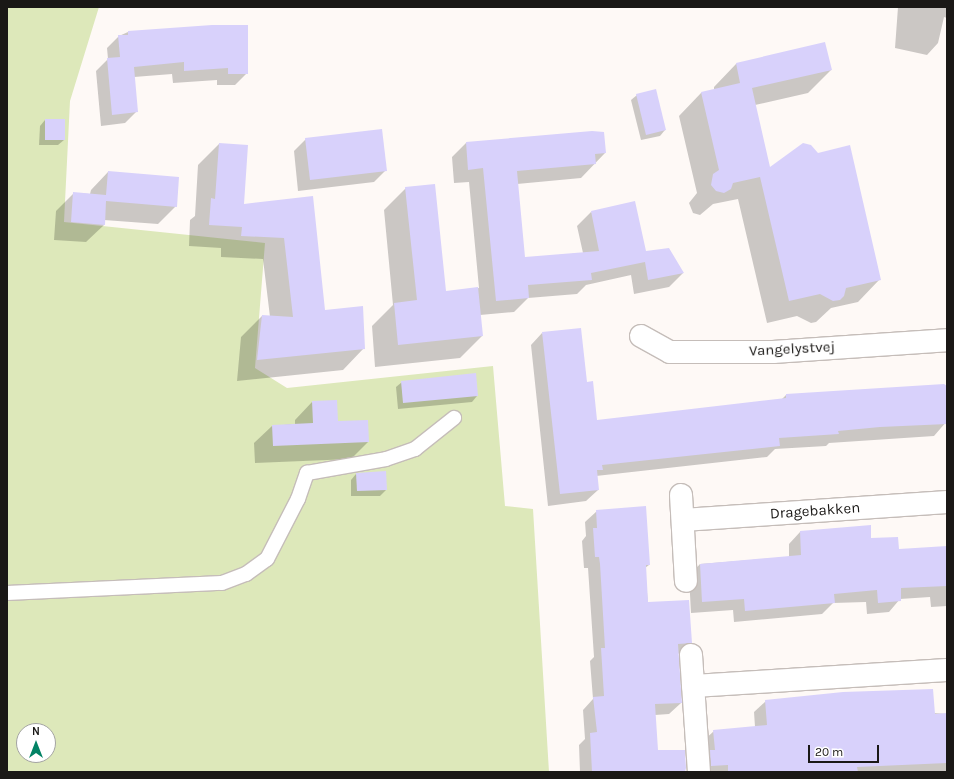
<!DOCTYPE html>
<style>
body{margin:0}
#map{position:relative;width:954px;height:779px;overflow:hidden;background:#fef9f6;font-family:Karla,sans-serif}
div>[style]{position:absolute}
.green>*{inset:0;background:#dde8ba}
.shadow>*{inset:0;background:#0003}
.building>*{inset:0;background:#d8d1fb}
.roads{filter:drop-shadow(1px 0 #c5bdb9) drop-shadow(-1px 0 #c5bdb9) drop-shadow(0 1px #c5bdb9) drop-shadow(0 -1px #c5bdb9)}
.service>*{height:14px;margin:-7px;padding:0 7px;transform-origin:7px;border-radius:7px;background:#fff}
.minor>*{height:22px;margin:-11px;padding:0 11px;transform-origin:11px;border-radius:11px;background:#fff}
span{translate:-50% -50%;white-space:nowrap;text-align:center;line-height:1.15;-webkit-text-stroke:3.5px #fff;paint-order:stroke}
.street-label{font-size:15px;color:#1a1816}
.frame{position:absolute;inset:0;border:8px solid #1a1816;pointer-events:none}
.north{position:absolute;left:16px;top:723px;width:40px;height:40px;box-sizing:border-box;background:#fff;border:1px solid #a3a3a2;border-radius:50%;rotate:0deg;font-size:11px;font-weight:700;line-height:16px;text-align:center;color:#1a1816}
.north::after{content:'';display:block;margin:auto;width:14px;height:18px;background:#038365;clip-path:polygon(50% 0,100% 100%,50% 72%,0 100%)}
.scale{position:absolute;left:808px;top:745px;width:71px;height:18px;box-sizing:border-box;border:2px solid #1a1816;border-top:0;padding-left:5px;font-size:12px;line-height:14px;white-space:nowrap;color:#1a1816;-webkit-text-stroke:3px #fff;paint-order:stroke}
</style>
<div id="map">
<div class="green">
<div style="clip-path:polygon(evenodd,7px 7px,99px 7px,70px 101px,64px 222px,265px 243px,255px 368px,287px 388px,493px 366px,505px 506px,533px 509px,549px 772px,7px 772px,7px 7px,24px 731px,48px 731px,48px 755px,24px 755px,24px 731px)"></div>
</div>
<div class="shadow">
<div style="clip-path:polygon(898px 7px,947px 7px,947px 18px,944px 17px,938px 43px,927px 55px,895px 48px)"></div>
<div style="clip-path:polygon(128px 32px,247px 73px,235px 85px,217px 85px,217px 80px,173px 83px,172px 74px,134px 77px,137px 111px,125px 123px,101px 126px,96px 71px,108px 59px,107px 48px,119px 36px)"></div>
<div style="clip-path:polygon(824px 43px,831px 70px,808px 93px,755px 105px,769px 169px,880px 279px,858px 302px,831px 308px,816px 322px,811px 323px,797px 316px,767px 323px,738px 199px,713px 204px,700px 215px,693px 213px,689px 203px,697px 193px,679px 116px,701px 93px,714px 90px,714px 87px,736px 64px)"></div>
<div style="clip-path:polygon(637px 95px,665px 130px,660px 136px,641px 140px,631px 100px)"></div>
<div style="clip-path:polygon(45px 120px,64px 140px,58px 145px,39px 145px,40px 126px)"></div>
<div style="clip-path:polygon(306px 139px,386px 170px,374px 182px,298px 191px,294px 151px)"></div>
<div style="clip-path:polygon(466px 143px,605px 153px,581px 178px,517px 184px,524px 258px,583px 253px,577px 226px,591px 212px,645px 252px,683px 273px,669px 287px,634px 294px,631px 275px,586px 285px,577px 294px,528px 298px,514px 312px,480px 315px,482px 336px,460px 358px,375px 367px,372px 326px,393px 305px,384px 210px,406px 188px,445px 292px,479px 288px,469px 182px,454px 183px,452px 157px)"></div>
<div style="clip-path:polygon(219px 144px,243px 205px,312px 197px,324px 311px,364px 348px,343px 370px,237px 381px,241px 337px,262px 316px,270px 317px,263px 259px,221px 257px,221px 248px,189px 246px,190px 220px,195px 216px,198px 165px)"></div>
<div style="clip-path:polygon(108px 172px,176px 206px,158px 224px,104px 220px,104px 225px,86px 242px,54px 240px,56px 211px,74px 193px,90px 194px,91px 190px)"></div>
<div style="clip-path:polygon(542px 333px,586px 383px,596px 421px,781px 400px,786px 395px,947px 387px,947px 421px,934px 436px,829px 443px,826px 446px,775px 449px,767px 457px,596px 476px,598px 490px,586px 501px,548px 506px,531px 345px)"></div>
<div style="clip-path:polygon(475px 374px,477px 396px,472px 402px,398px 409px,396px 387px,402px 382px)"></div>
<div style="clip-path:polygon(312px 402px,337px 422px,368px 442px,351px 459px,255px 463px,254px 443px,272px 426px,295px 424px,295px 420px)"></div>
<div style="clip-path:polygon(356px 474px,386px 490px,380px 496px,351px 496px,351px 480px)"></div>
<div style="clip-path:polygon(597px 511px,649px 565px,645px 568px,648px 604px,691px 642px,678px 654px,681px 703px,669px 714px,655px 715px,657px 751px,685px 772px,580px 772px,579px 745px,585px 739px,583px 710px,593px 699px,590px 661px,594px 657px,588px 568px,584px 568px,582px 541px,586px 536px,585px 522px)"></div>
<div style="clip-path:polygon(800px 532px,870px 539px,898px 550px,947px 547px,947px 606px,931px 607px,930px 597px,900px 599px,889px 612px,867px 614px,866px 602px,833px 603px,822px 614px,734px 622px,733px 610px,691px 613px,689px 576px,700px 564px,789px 557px,789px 544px)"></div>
<div style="clip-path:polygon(766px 701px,947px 714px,947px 772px,700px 772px,702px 742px,714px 731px,755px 727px,754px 712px)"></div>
</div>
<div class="building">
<div style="clip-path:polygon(212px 25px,248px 25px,248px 74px,228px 74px,228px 68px,184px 71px,184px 62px,134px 67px,138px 112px,112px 115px,107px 58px,120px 57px,118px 35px,128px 35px,128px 31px)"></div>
<div style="clip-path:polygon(825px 42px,832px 70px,752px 88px,770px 167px,803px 143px,811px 145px,818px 153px,850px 145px,881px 280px,846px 288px,844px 296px,840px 300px,833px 301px,820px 294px,789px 301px,760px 177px,733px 183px,731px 189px,724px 193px,716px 191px,711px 185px,713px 174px,719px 170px,701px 92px,740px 83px,736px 63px)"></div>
<div style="clip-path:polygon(656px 89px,666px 130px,646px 135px,636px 94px)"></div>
<div style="clip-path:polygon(45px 119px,65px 119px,65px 140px,45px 140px)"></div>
<div style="clip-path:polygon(382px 129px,387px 171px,310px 180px,305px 138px)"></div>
<div style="clip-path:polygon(592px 131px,604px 132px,606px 153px,595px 154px,596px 164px,517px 171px,525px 257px,599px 251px,591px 211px,635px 201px,646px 251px,669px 248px,684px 273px,648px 280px,645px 262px,591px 273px,592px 280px,528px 285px,529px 298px,496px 301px,483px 168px,468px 170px,466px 142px)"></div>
<div style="clip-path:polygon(219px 143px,248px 145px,244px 204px,313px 196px,325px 310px,363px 306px,365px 349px,257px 360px,262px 315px,293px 317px,284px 238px,241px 236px,242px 227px,209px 225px,211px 198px,215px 199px)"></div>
<div style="clip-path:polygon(108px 171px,179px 177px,177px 207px,106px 201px,105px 225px,71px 222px,73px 192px,106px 195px)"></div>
<div style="clip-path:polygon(435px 184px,446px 291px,478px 287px,483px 336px,398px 345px,394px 303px,417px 300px,405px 187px)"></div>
<div style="clip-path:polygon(581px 328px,587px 382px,593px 381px,597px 420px,786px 398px,786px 394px,944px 384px,947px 386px,947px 424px,880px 427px,838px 431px,839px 434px,779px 438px,780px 446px,602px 465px,603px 470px,597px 470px,599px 490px,560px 494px,542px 332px)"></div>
<div style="clip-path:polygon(476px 373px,478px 396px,403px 403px,401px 381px)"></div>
<div style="clip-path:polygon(337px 400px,338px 421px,368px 420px,369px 442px,273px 446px,272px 425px,313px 423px,312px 401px)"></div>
<div style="clip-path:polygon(386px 471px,387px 490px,357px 491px,356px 473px)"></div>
<div style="clip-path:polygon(646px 506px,650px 565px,646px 565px,648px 602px,689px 600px,692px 643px,678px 644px,682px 703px,655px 704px,658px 750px,685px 750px,686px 768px,685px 772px,592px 772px,590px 733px,597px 732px,593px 697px,604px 696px,601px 648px,605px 648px,600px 564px,599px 557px,595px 557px,593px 528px,597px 528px,596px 510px)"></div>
<div style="clip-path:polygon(871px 525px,871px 538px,898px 537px,899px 549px,947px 546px,947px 586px,901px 588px,901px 601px,878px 603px,877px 590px,834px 594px,835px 603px,745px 611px,744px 599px,702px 602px,700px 564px,801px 555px,800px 531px)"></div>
<div style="clip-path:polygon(933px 689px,935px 714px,947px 713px,947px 763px,857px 767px,858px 772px,728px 772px,728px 765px,711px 766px,710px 750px,715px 750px,713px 730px,767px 725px,765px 700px,843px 692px)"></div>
</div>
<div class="roads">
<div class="service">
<div style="left:7px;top:593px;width:215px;rotate:-2.7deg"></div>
<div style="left:222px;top:583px;width:26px;rotate:-21deg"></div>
<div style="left:246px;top:574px;width:26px;rotate:-36deg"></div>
<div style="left:267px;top:559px;width:68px;rotate:-62.7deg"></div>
<div style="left:298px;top:499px;width:28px;rotate:-71deg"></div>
<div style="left:307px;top:473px;width:80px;rotate:-10deg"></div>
<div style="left:386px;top:459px;width:31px;rotate:-19deg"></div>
<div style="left:415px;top:449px;width:50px;rotate:-38.5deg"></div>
</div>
<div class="minor">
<div style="left:641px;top:336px;width:33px;rotate:29deg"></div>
<div style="left:670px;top:352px;width:103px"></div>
<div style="left:773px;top:352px;width:174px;rotate:-3.9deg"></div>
<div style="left:681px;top:495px;width:86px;rotate:86.7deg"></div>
<div style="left:683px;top:520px;width:265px;rotate:-3.9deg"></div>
<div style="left:691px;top:655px;width:117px;rotate:86.1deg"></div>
<div style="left:693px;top:686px;width:255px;rotate:-3.6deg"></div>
</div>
</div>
<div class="street-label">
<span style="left:792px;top:349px;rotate:-3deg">Vangelystvej</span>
<span style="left:815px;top:511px;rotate:-4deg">Dragebakken</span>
</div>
<div class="frame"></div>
<div class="north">N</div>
<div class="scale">20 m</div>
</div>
